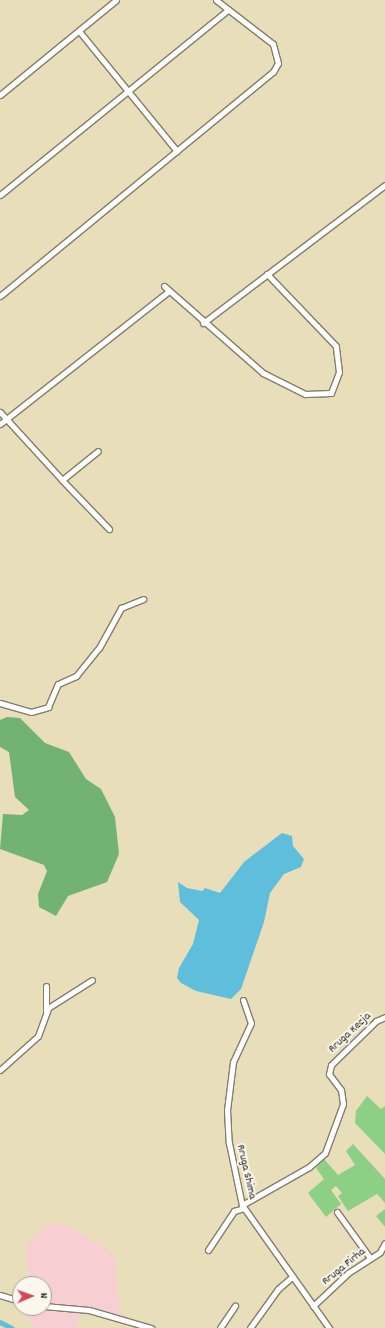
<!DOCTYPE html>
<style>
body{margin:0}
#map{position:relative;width:385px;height:1328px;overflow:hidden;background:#e8dfba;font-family:Dekko,sans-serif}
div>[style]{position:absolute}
.built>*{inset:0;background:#f7cfd3}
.green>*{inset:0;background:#8ecf86}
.forest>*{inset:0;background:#72b273}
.water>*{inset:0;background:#5ebedc}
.canal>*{height:4.5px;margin:-2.25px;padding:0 2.25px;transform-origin:2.25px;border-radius:2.25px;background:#5ebedc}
.roads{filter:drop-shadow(1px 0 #827e6b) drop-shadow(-1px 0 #827e6b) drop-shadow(0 1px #827e6b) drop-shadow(0 -1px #827e6b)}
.street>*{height:5px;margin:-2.5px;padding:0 2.5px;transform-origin:2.5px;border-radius:2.5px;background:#fff}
span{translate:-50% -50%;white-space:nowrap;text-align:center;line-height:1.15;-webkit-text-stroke:4px #fbf7ec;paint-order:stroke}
.street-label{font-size:12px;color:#1c1c1c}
.north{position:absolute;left:12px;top:1276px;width:40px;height:40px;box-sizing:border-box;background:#fbf7ec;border:1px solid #a29f99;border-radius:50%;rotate:88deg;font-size:11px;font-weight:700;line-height:16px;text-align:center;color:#1c1c1c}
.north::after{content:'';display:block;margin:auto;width:14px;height:18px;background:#d1495b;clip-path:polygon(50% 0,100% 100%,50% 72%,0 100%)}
</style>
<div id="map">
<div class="built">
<div style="clip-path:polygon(65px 1224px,114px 1254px,122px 1321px,82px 1312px,76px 1328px,35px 1328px,22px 1308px,44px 1308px,44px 1284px,30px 1284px,25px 1246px,47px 1225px)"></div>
</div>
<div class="green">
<div style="clip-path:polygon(367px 1096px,381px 1109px,385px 1106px,385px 1154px,355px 1123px,356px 1111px)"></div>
<div style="clip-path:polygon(353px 1144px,385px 1179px,385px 1203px,377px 1194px,348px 1211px,338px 1196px,342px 1193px,336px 1186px,331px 1190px,341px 1204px,326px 1217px,308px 1193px,324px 1179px,316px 1168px,324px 1159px,338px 1175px,355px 1165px,346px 1151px)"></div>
<div style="clip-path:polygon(385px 1209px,385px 1227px,376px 1216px)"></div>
</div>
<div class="forest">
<div style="clip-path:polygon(7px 717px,20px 718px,45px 743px,69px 752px,86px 779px,101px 789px,115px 817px,119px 854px,107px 882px,68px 896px,56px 916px,39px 907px,38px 894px,47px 871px,44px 865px,0 849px,3px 814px,22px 815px,29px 810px,15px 797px,9px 752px,0 747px,0 720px)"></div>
</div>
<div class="water">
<div style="clip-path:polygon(282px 833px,292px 836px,293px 846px,304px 859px,301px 867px,284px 874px,270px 893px,264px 922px,241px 989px,231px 999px,196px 991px,181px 983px,177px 978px,179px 968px,193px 944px,199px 920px,180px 902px,178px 882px,187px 888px,202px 891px,205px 888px,220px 893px,244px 862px)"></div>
</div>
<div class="canal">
<div style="left:0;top:1322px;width:13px;rotate:27deg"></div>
</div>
<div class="roads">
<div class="street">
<div style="left:79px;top:31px;width:155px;rotate:50.8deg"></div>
<div style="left:0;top:95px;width:150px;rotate:-39.3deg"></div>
<div style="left:0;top:195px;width:294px;rotate:-39.1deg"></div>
<div style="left:164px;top:286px;width:132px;rotate:41.3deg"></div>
<div style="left:263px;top:373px;width:47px;rotate:26.6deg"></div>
<div style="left:305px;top:394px;width:26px;rotate:-2deg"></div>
<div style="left:331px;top:393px;width:22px;rotate:-69deg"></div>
<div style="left:339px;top:372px;width:26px;rotate:-97deg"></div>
<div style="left:336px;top:346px;width:100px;rotate:-133.8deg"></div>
<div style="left:0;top:296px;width:353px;rotate:-39.4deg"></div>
<div style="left:273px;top:72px;width:10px;rotate:-61deg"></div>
<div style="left:278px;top:63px;width:20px;rotate:-105deg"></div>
<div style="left:273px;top:44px;width:72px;rotate:-142.3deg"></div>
<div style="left:203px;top:323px;width:228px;rotate:-37.2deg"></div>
<div style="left:0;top:412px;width:92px;rotate:47.6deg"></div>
<div style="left:62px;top:480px;width:46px;rotate:-38.9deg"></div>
<div style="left:0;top:424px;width:215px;rotate:-38.2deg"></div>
<div style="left:62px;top:480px;width:68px;rotate:46.2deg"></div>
<div style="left:0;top:703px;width:32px;rotate:16deg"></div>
<div style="left:31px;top:712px;width:18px;rotate:-16deg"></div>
<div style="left:48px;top:707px;width:25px;rotate:-67deg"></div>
<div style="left:58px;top:684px;width:20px;rotate:-24deg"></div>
<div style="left:76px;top:676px;width:36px;rotate:-51deg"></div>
<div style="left:99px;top:648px;width:46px;rotate:-61.2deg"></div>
<div style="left:121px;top:608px;width:24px;rotate:-22deg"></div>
<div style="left:243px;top:1000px;width:24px;rotate:71deg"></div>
<div style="left:251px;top:1023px;width:43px;rotate:114.8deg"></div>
<div style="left:233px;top:1062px;width:48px;rotate:97.1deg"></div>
<div style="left:227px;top:1110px;width:33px;rotate:87deg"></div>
<div style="left:229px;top:1143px;width:63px;rotate:78.2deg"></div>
<div style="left:242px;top:1205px;width:151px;rotate:54.7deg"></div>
<div style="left:46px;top:1011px;width:25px;rotate:-90deg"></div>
<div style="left:0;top:1070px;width:51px;rotate:-41.8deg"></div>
<div style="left:38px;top:1036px;width:30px;rotate:-70deg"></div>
<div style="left:48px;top:1008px;width:52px;rotate:-32.5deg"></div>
<div style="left:242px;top:1205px;width:77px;rotate:-29.6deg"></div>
<div style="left:309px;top:1167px;width:21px;rotate:-41deg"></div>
<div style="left:325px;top:1153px;width:52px;rotate:-69.8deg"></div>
<div style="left:343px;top:1104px;width:14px;rotate:-98deg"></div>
<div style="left:341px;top:1090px;width:20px;rotate:-127deg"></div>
<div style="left:329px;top:1074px;width:9px;rotate:-77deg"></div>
<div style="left:331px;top:1065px;width:63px;rotate:-44.4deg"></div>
<div style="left:376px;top:1021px;width:10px;rotate:-24deg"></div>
<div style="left:337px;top:1212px;width:57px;rotate:54.3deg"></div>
<div style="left:208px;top:1250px;width:47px;rotate:-56.3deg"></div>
<div style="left:234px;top:1211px;width:10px;rotate:-17deg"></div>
<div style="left:0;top:1295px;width:21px;rotate:17deg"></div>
<div style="left:44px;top:1306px;width:45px;rotate:5.1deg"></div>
<div style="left:89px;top:1310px;width:65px;rotate:16.2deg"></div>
<div style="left:313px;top:1306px;width:48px;rotate:-43.3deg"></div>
<div style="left:348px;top:1273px;width:38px;rotate:-33deg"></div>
<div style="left:380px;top:1252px;width:10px;rotate:-61deg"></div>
<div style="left:220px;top:1328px;width:27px;rotate:-56deg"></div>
<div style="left:250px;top:1328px;width:48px;rotate:-54.3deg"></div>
<div style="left:278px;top:1289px;width:18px;rotate:-41deg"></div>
</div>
</div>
<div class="street-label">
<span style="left:350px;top:1033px;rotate:-43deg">Rruga Kecja</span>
<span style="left:246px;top:1172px;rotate:77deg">Rruga Shima</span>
<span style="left:344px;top:1267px;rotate:-39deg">Rruga Firha</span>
</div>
<div class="north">N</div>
</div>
